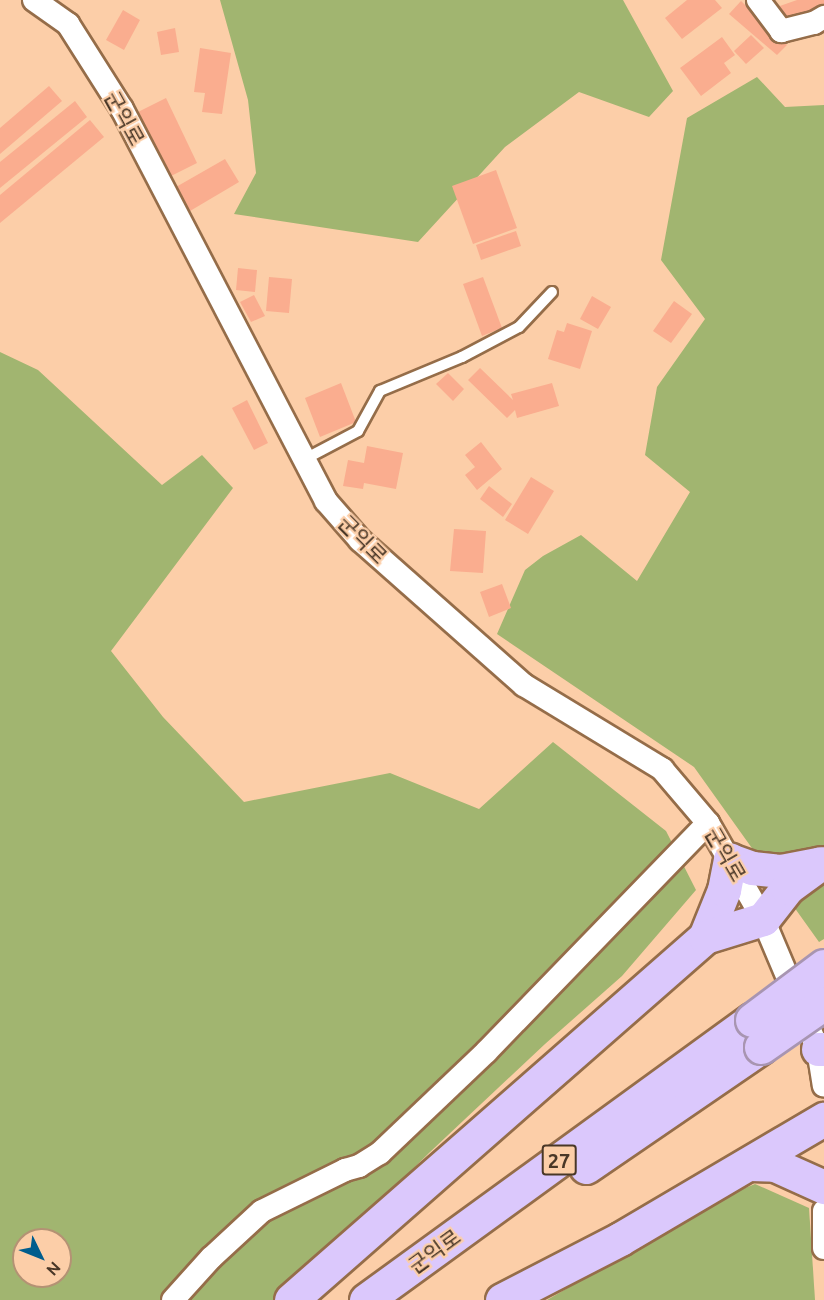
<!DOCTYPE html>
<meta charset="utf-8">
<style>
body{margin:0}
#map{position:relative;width:824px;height:1300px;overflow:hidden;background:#fccea8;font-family:Ubuntu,"Noto Sans KR",sans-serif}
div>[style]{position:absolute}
.green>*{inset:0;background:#a1b570}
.building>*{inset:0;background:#faad8f}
.roads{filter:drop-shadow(2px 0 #956d49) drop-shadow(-2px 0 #956d49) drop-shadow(0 2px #956d49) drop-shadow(0 -2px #956d49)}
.lane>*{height:10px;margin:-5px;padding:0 5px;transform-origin:5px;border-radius:5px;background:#fff}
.street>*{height:22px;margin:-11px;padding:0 11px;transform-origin:11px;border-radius:11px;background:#fff}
.highway>*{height:33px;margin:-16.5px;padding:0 16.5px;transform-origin:16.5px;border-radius:16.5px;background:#dbc8fc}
.bridges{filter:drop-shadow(2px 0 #a895b1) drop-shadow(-2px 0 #a895b1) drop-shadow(0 2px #a895b1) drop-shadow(0 -2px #a895b1)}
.highway-bridge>*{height:33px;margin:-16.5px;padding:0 16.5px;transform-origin:16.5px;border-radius:16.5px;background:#dbc8fc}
span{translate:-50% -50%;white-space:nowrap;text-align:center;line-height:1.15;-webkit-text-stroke:4.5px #fccea8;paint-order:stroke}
.shield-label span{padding:2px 4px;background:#fccea8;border:2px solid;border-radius:4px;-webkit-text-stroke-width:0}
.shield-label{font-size:20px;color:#493727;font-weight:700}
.street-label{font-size:21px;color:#493727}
.north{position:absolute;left:12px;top:1228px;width:60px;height:60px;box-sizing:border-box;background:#fccea8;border:2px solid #b49274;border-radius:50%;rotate:133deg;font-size:16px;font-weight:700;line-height:24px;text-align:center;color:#493727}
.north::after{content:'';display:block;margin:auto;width:21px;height:27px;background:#005d8d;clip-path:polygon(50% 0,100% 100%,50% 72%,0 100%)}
</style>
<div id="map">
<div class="green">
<div style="clip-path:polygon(220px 0,623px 0,673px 91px,649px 117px,579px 92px,505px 147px,418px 242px,234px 214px,256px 173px,248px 100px)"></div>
<div style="clip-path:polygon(757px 77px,785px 107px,824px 105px,824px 939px,819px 942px,694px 767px,497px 634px,525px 570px,543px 556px,581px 535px,637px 581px,690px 492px,645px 455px,657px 387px,705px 319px,661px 260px,687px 118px)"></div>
<div style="clip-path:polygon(evenodd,0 352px,38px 370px,162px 485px,202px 455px,233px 488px,111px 651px,163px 717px,244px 802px,390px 773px,479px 809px,553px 742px,666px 831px,696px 890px,622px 976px,545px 1044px,430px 1152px,281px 1300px,0 1300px,0 352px,24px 1240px,60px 1240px,60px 1276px,24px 1276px,24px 1240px)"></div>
<div style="clip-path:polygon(755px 1184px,809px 1208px,815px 1300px,547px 1300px,728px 1195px)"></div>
</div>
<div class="building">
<div style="clip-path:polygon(687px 0,715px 0,722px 8px,682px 39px,665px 18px)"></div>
<div style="clip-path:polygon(797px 0,824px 0,824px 10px,783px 24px,777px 7px)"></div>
<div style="clip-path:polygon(741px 1px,787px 45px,777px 55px,729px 14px)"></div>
<div style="clip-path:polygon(123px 10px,140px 20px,124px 50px,106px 40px)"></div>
<div style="clip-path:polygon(175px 28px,179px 52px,161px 55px,157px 32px)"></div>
<div style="clip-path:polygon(751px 35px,764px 48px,746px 64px,734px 51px)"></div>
<div style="clip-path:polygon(722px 37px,735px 55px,724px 63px,731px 73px,701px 96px,680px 68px)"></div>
<div style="clip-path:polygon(200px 48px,231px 53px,222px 114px,202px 112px,205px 93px,194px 92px)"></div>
<div style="clip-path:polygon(49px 86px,62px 101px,0 154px,0 128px)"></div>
<div style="clip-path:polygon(166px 98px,197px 163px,167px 178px,136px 113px)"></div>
<div style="clip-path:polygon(75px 101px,87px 117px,0 188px,0 162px)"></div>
<div style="clip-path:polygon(90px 120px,104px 137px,0 223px,0 195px)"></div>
<div style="clip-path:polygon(225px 159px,239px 182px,190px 211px,176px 187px)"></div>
<div style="clip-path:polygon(496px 170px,517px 228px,473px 244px,452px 186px)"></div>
<div style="clip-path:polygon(516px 231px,521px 246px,481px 260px,476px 245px)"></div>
<div style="clip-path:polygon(238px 268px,257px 270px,255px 292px,236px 290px)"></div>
<div style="clip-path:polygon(269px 277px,292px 279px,289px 313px,266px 311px)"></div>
<div style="clip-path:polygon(483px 277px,502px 328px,482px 336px,463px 284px)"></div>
<div style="clip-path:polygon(254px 295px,265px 316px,251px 322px,240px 302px)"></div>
<div style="clip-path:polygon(592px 296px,611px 307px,598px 329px,580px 319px)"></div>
<div style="clip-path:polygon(674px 301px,692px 314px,671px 343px,653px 331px)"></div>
<div style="clip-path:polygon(567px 323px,592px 331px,580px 369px,548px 359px,557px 330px,564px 332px)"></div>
<div style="clip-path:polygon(480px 368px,513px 400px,511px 394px,552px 383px,559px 406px,517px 418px,515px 410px,507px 418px,468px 380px)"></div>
<div style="clip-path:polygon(448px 373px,464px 389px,453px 401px,436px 384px)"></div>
<div style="clip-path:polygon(341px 383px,356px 422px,320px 437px,305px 398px)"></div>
<div style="clip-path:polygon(247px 400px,268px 443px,254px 450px,232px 408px)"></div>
<div style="clip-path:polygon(481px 442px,502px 469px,477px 490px,465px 475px,475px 467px,465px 455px)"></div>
<div style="clip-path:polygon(367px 446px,403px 453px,396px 489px,364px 483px,363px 489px,343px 486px,348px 460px,364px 463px)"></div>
<div style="clip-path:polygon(531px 477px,554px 491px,528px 534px,505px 520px)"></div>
<div style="clip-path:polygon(489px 486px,512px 504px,503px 517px,480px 499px)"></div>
<div style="clip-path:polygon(454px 529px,486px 531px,483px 573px,450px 571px)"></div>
<div style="clip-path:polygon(502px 584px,511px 608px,489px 617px,480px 592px)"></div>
</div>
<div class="roads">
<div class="lane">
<div style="left:305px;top:459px;width:60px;rotate:-27.8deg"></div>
<div style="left:358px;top:431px;width:46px;rotate:-61.2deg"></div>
<div style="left:380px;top:391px;width:89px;rotate:-22.5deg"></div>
<div style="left:462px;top:357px;width:64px;rotate:-27.8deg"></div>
<div style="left:519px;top:327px;width:48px;rotate:-46.7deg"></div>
</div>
<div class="street">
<div style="left:34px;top:0;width:42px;rotate:35.2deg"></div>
<div style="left:68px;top:24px;width:101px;rotate:57.6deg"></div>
<div style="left:122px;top:109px;width:442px;rotate:62.5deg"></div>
<div style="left:326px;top:501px;width:52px;rotate:48.9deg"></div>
<div style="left:360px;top:540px;width:219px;rotate:41.5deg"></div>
<div style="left:524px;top:685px;width:162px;rotate:31.3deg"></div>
<div style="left:662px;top:769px;width:71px;rotate:49.6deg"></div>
<div style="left:708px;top:823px;width:111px;rotate:60.2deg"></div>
<div style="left:763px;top:919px;width:141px;rotate:67.1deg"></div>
<div style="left:818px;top:1049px;width:37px;rotate:81deg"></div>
<div style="left:758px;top:0;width:39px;rotate:53deg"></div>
<div style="left:781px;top:31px;width:34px;rotate:-14deg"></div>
<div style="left:814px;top:23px;width:12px;rotate:-31deg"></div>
<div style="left:824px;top:1211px;width:37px;rotate:90deg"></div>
<div style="left:173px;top:1300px;width:57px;rotate:-47.9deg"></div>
<div style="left:211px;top:1258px;width:69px;rotate:-42.7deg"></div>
<div style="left:262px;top:1211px;width:93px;rotate:-26.3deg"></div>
<div style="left:345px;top:1170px;width:15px;rotate:-16deg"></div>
<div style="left:359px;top:1166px;width:25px;rotate:-32deg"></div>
<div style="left:380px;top:1153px;width:146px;rotate:-43.6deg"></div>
<div style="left:486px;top:1052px;width:319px;rotate:-45.9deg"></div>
</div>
<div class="highway">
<div style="left:705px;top:937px;width:51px;rotate:-68deg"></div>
<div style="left:724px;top:890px;width:31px;rotate:-79deg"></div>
<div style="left:730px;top:860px;width:23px;rotate:20deg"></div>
<div style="left:752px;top:868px;width:29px;rotate:6deg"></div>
<div style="left:781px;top:871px;width:37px;rotate:-11deg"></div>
<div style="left:818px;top:1049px;width:6px"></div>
<div style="left:750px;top:1164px;width:25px;rotate:2deg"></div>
<div style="left:775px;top:1165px;width:54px;rotate:24.2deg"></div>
<div style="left:586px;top:1167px;width:212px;rotate:-34.4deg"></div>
<div style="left:291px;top:1300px;width:551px;rotate:-41.24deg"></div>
<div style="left:705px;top:937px;width:61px;rotate:-17.2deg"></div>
<div style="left:763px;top:919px;width:39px;rotate:-52deg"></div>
<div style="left:787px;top:888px;width:42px;rotate:-36.3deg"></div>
<div style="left:366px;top:1300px;width:477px;rotate:-36deg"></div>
<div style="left:502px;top:1300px;width:133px;rotate:-27.3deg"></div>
<div style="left:620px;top:1239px;width:237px;rotate:-30.5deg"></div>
</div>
</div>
<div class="bridges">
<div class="highway-bridge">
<div style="left:752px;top:1020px;width:90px;rotate:-36.9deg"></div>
<div style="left:761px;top:1047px;width:77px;rotate:-34.9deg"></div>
</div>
</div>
<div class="shield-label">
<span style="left:559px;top:1160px">27</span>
</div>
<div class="street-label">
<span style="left:125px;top:118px;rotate:61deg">군익로</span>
<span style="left:363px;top:539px;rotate:45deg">군익로</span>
<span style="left:726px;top:854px;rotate:60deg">군익로</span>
<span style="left:434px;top:1251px;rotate:-36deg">군익로</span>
</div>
<div class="north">N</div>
</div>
